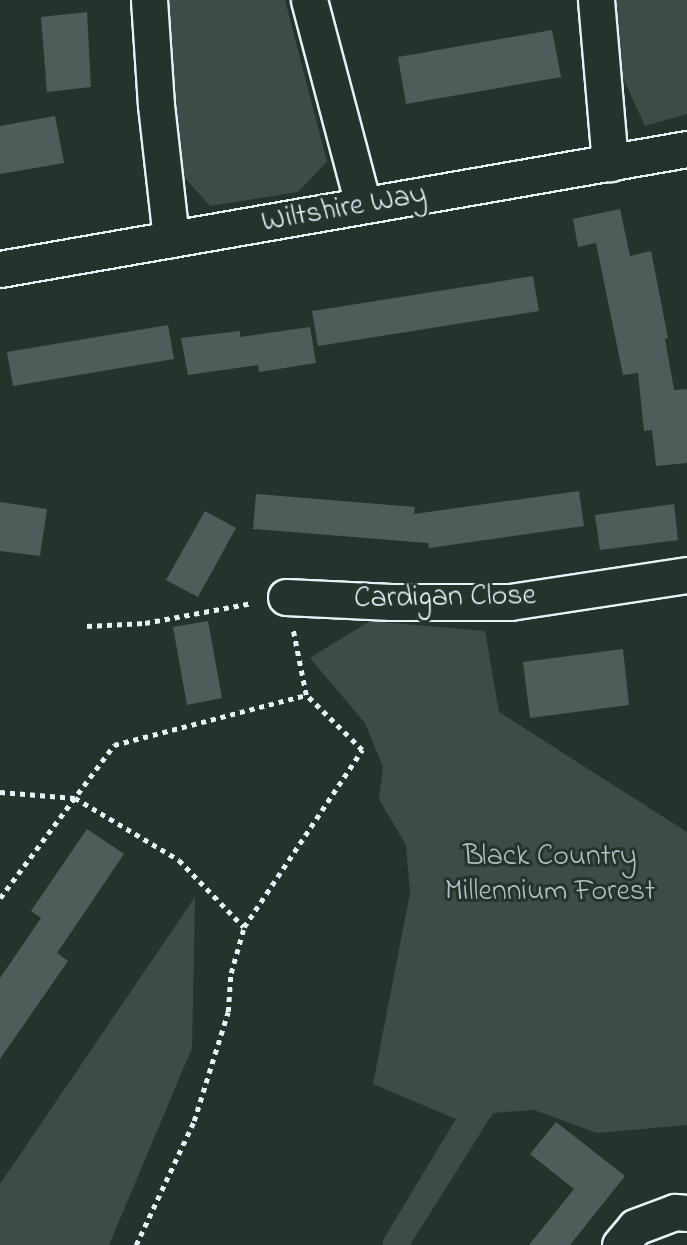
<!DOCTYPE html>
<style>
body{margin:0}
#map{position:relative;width:687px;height:1245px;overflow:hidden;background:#26332d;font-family:"Indie Flower",sans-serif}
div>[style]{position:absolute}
.green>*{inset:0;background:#3e4b47}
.building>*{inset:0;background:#505c59}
.path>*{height:4.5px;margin-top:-2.25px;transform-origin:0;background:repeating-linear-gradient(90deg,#e8f1f8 0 5px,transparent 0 10px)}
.roads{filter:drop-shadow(2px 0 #e8f1f8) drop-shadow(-2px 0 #e8f1f8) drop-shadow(0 2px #e8f1f8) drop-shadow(0 -2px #e8f1f8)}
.street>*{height:35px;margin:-17.5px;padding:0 17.5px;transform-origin:17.5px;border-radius:17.5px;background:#26332d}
span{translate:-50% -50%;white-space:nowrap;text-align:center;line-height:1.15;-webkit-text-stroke:6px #26332d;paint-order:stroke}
.street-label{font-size:30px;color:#e8f1f8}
.park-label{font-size:30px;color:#b5bfc3}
</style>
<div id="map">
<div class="green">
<div style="clip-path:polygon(164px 0,285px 0,327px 162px,298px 192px,210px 206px,176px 168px)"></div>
<div style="clip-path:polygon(615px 0,687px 0,687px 114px,645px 126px,622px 76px)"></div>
<div style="clip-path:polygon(370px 621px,485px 631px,499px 712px,687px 832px,687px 1125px,597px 1133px,534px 1110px,493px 1113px,410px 1245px,383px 1245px,383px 1240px,456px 1119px,373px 1084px,410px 893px,406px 845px,379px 799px,383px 767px,365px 723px,310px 658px)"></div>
<div style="clip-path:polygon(195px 897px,192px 1048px,109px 1245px,0 1245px,0 1184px)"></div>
</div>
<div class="building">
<div style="clip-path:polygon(87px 12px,91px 87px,47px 92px,41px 17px)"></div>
<div style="clip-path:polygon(552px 30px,561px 77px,406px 104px,398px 57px)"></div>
<div style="clip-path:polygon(55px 116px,64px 163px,0 174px,0 126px)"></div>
<div style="clip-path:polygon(620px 209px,630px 256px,651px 251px,668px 338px,665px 339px,674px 390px,687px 389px,687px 463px,656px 466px,652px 430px,644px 431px,638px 373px,623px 375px,596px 243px,578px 247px,573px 219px)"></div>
<div style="clip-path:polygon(533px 276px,539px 311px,318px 346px,312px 311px)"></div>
<div style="clip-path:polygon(168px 325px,174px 359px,13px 386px,7px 352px)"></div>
<div style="clip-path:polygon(310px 327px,316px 363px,259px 372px,258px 365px,188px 375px,181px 338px,240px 331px,240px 337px)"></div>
<div style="clip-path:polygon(579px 491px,584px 526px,429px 548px,428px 543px,253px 529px,256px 494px,415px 507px,414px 514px)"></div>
<div style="clip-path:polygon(0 502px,47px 509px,40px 556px,0 551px)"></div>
<div style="clip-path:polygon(674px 504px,678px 540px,600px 550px,595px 515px)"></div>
<div style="clip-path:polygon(205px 511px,236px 528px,198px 597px,166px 580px)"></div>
<div style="clip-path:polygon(208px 621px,222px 698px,187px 705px,173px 627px)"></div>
<div style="clip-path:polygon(623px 649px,629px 705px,530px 718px,523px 662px)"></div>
<div style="clip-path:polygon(87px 829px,124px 854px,57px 953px,68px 961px,0 1059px,0 978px,41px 918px,31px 911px)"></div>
<div style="clip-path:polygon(556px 1122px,625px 1176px,570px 1245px,529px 1245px,574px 1189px,530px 1154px)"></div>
</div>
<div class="path">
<div style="left:87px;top:626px;width:58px;rotate:-3deg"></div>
<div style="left:145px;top:623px;width:109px;rotate:-10.6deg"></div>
<div style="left:0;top:792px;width:75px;rotate:4.6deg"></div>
<div style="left:75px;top:798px;width:121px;rotate:30.8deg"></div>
<div style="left:179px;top:860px;width:93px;rotate:45.9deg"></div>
<div style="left:0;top:898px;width:191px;rotate:-53.3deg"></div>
<div style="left:114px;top:745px;width:198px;rotate:-14.6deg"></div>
<div style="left:136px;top:1245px;width:137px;rotate:-64.9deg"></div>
<div style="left:194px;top:1121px;width:114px;rotate:-72.7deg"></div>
<div style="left:228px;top:1012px;width:39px;rotate:-86deg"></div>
<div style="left:231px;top:973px;width:48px;rotate:-74.2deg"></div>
<div style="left:244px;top:927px;width:213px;rotate:-56.3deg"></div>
<div style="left:362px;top:750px;width:78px;rotate:-135.5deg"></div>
<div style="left:306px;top:695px;width:66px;rotate:-101.3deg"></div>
</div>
<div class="roads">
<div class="street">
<div style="left:149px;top:0;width:105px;rotate:86.2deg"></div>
<div style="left:156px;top:105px;width:135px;rotate:83.6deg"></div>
<div style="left:309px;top:0;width:212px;rotate:75.2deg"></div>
<div style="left:596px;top:0;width:164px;rotate:85.1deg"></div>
<div style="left:0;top:269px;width:697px;rotate:-9.91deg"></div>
<div style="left:286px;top:597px;width:105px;rotate:2.7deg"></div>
<div style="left:391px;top:602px;width:119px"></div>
<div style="left:510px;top:602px;width:179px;rotate:-8.7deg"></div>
<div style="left:620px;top:1245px;width:23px;rotate:-50deg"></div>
<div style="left:635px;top:1227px;width:43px;rotate:-20.6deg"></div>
<div style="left:675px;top:1212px;width:12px;rotate:5deg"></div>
</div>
</div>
<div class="street-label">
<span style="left:344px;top:209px;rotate:-10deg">Wiltshire Way</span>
<span style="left:445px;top:598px;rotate:-1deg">Cardigan Close</span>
</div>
<div class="park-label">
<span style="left:550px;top:874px">Black Country<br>Millennium Forest</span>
</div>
</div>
